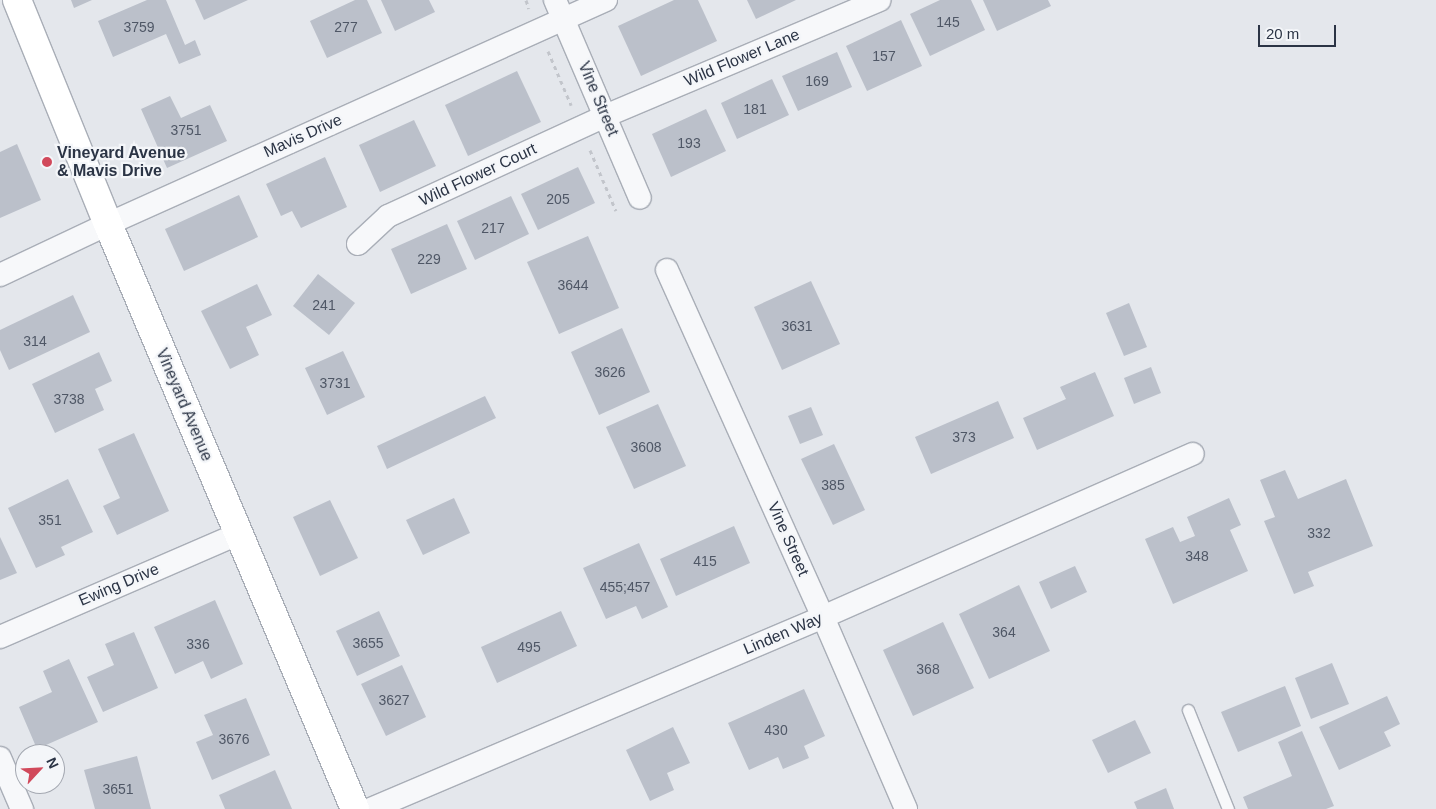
<!DOCTYPE html>
<style>
body{margin:0}
#map{position:relative;width:1436px;height:809px;overflow:hidden;background:#e4e7ec;font-family:Arial,sans-serif}
div>[style]{position:absolute}
.building>*{inset:0;background:#bbc0ca}
.path>*{height:3px;margin-top:-1.5px;transform-origin:0;background:repeating-linear-gradient(90deg,#c2c5cb 0 4px,transparent 0 8px)}
.roads{filter:drop-shadow(1px 0 #a9aeb7) drop-shadow(-1px 0 #a9aeb7) drop-shadow(0 1px #a9aeb7) drop-shadow(0 -1px #a9aeb7)}
.lane>*{height:11px;margin:-5.5px;padding:0 5.5px;transform-origin:5.5px;border-radius:5.5px;background:#f7f8fa}
.street>*{height:22px;margin:-11px;padding:0 11px;transform-origin:11px;border-radius:11px;background:#f7f8fa}
.secondary>*{height:28px;margin:-14px;padding:0 14px;transform-origin:14px;border-radius:14px;background:#fff}
.dots>*{width:14px;height:14px;translate:-50% -50%;box-sizing:border-box;border:2px solid #f4f6f9;border-radius:50%}
span{translate:-50% -50%;white-space:nowrap;text-align:center;line-height:1.15;-webkit-text-stroke:4.5px #f4f6f9;paint-order:stroke}
.number-label{font-size:14px;color:#4f5766}
.number-label span{-webkit-text-stroke-width:0}
.street-label{font-size:16px;color:#2b3445}
.poi-label{font-size:16px;color:#2b3445;font-weight:700}
.left{translate:0 -50%;text-align:left}
.north{position:absolute;left:15px;top:744px;width:50px;height:50px;box-sizing:border-box;background:#f4f6f9;border:1px solid #a4a8b1;border-radius:50%;rotate:65deg;font-size:14px;font-weight:700;line-height:20px;text-align:center;color:#2b3445}
.north::after{content:'';display:block;margin:auto;width:18px;height:22px;background:#d1495b;clip-path:polygon(50% 0,100% 100%,50% 72%,0 100%)}
.scale{position:absolute;left:1258px;top:25px;width:78px;height:22px;box-sizing:border-box;border:2px solid #2b3445;border-top:0;padding-left:6px;font-size:15px;line-height:18px;white-space:nowrap;color:#2b3445;-webkit-text-stroke:4px #f4f6f9;paint-order:stroke}
</style>
<div id="map">
<div class="building">
<div style="clip-path:polygon(71px 0,92px 0,74px 8px)"></div>
<div style="clip-path:polygon(147px 0,166px 0,185px 45px,195px 40px,201px 55px,179px 64px,166px 34px,113px 57px,98px 21px)"></div>
<div style="clip-path:polygon(195px 0,248px 0,204px 20px)"></div>
<div style="clip-path:polygon(355px 0,367px 0,382px 33px,327px 58px,310px 21px)"></div>
<div style="clip-path:polygon(381px 0,429px 0,435px 12px,395px 31px)"></div>
<div style="clip-path:polygon(674px 0,698px 0,717px 41px,641px 76px,618px 26px)"></div>
<div style="clip-path:polygon(747px 0,796px 0,756px 19px)"></div>
<div style="clip-path:polygon(940px 0,971px 0,985px 30px,930px 56px,910px 14px)"></div>
<div style="clip-path:polygon(983px 0,1048px 0,1051px 6px,997px 31px)"></div>
<div style="clip-path:polygon(901px 20px,922px 66px,867px 91px,846px 46px)"></div>
<div style="clip-path:polygon(837px 52px,852px 87px,798px 111px,782px 76px)"></div>
<div style="clip-path:polygon(517px 71px,541px 122px,468px 156px,445px 105px)"></div>
<div style="clip-path:polygon(772px 79px,789px 115px,737px 139px,721px 103px)"></div>
<div style="clip-path:polygon(170px 96px,181px 118px,210px 105px,227px 141px,167px 168px,141px 109px)"></div>
<div style="clip-path:polygon(706px 109px,726px 151px,671px 177px,652px 134px)"></div>
<div style="clip-path:polygon(414px 120px,436px 166px,380px 192px,359px 145px)"></div>
<div style="clip-path:polygon(17px 144px,41px 200px,0 218px,0 152px)"></div>
<div style="clip-path:polygon(325px 157px,347px 207px,301px 228px,292px 211px,281px 216px,266px 184px)"></div>
<div style="clip-path:polygon(578px 167px,595px 203px,538px 230px,521px 194px)"></div>
<div style="clip-path:polygon(239px 195px,258px 237px,184px 271px,165px 229px)"></div>
<div style="clip-path:polygon(511px 196px,529px 234px,475px 260px,457px 221px)"></div>
<div style="clip-path:polygon(447px 224px,467px 269px,411px 294px,391px 249px)"></div>
<div style="clip-path:polygon(588px 236px,619px 308px,559px 334px,527px 262px)"></div>
<div style="clip-path:polygon(318px 274px,355px 303px,329px 335px,293px 306px)"></div>
<div style="clip-path:polygon(811px 281px,840px 344px,782px 370px,754px 307px)"></div>
<div style="clip-path:polygon(257px 284px,272px 315px,246px 327px,259px 355px,230px 369px,201px 311px)"></div>
<div style="clip-path:polygon(73px 295px,90px 332px,9px 370px,0 350px,0 330px)"></div>
<div style="clip-path:polygon(1129px 303px,1147px 347px,1124px 356px,1106px 313px)"></div>
<div style="clip-path:polygon(622px 328px,650px 392px,599px 415px,571px 352px)"></div>
<div style="clip-path:polygon(343px 351px,365px 397px,327px 415px,305px 368px)"></div>
<div style="clip-path:polygon(99px 352px,112px 381px,95px 389px,104px 410px,55px 433px,32px 384px)"></div>
<div style="clip-path:polygon(1151px 367px,1161px 393px,1134px 404px,1124px 378px)"></div>
<div style="clip-path:polygon(1095px 372px,1114px 416px,1037px 450px,1023px 418px,1066px 399px,1060px 387px)"></div>
<div style="clip-path:polygon(485px 396px,496px 418px,387px 469px,377px 446px)"></div>
<div style="clip-path:polygon(998px 401px,1014px 438px,931px 474px,915px 437px)"></div>
<div style="clip-path:polygon(658px 404px,686px 466px,634px 489px,606px 427px)"></div>
<div style="clip-path:polygon(811px 407px,823px 435px,800px 444px,788px 416px)"></div>
<div style="clip-path:polygon(134px 433px,169px 511px,117px 535px,103px 506px,120px 498px,98px 449px)"></div>
<div style="clip-path:polygon(834px 444px,865px 510px,833px 525px,801px 459px)"></div>
<div style="clip-path:polygon(1285px 470px,1298px 499px,1346px 479px,1373px 546px,1308px 572px,1314px 586px,1294px 594px,1264px 521px,1275px 517px,1260px 480px)"></div>
<div style="clip-path:polygon(68px 479px,93px 532px,61px 547px,65px 555px,36px 568px,8px 508px)"></div>
<div style="clip-path:polygon(454px 498px,470px 533px,423px 555px,406px 520px)"></div>
<div style="clip-path:polygon(1229px 498px,1241px 525px,1230px 530px,1248px 571px,1173px 604px,1145px 539px,1173px 527px,1180px 542px,1195px 536px,1187px 517px)"></div>
<div style="clip-path:polygon(330px 500px,358px 558px,320px 576px,293px 517px)"></div>
<div style="clip-path:polygon(734px 526px,750px 563px,676px 596px,660px 559px)"></div>
<div style="clip-path:polygon(0 537px,17px 573px,0 580px)"></div>
<div style="clip-path:polygon(639px 543px,668px 607px,642px 619px,636px 606px,606px 619px,583px 568px)"></div>
<div style="clip-path:polygon(1075px 566px,1087px 592px,1051px 609px,1039px 582px)"></div>
<div style="clip-path:polygon(1019px 585px,1050px 651px,989px 679px,959px 614px)"></div>
<div style="clip-path:polygon(215px 600px,243px 664px,211px 679px,203px 661px,175px 674px,154px 627px)"></div>
<div style="clip-path:polygon(379px 611px,400px 656px,357px 676px,336px 631px)"></div>
<div style="clip-path:polygon(561px 611px,577px 646px,497px 683px,481px 647px)"></div>
<div style="clip-path:polygon(943px 622px,974px 688px,913px 716px,883px 650px)"></div>
<div style="clip-path:polygon(134px 632px,158px 688px,103px 712px,87px 677px,114px 665px,105px 644px)"></div>
<div style="clip-path:polygon(69px 659px,98px 722px,37px 749px,19px 707px,52px 692px,43px 671px)"></div>
<div style="clip-path:polygon(1332px 663px,1349px 704px,1311px 719px,1295px 678px)"></div>
<div style="clip-path:polygon(402px 665px,426px 717px,386px 736px,361px 684px)"></div>
<div style="clip-path:polygon(1285px 686px,1301px 726px,1238px 752px,1221px 712px)"></div>
<div style="clip-path:polygon(804px 689px,825px 736px,804px 746px,809px 758px,783px 769px,778px 757px,749px 770px,728px 723px)"></div>
<div style="clip-path:polygon(1387px 696px,1400px 724px,1384px 732px,1391px 746px,1339px 770px,1319px 727px)"></div>
<div style="clip-path:polygon(246px 698px,270px 755px,212px 780px,196px 742px,213px 735px,204px 715px)"></div>
<div style="clip-path:polygon(1135px 720px,1151px 753px,1108px 773px,1092px 740px)"></div>
<div style="clip-path:polygon(673px 727px,690px 763px,667px 773px,674px 790px,650px 801px,626px 750px)"></div>
<div style="clip-path:polygon(1302px 731px,1334px 806px,1326px 809px,1248px 809px,1243px 797px,1292px 776px,1278px 742px)"></div>
<div style="clip-path:polygon(137px 756px,151px 809px,95px 809px,84px 770px)"></div>
<div style="clip-path:polygon(275px 770px,292px 809px,225px 809px,219px 795px)"></div>
<div style="clip-path:polygon(1166px 788px,1174px 809px,1137px 809px,1134px 802px)"></div>
</div>
<div class="path">
<div style="left:526px;top:0;width:9px;rotate:72deg"></div>
<div style="left:548px;top:51px;width:59px;rotate:66.9deg"></div>
<div style="left:590px;top:150px;width:66px;rotate:66.9deg"></div>
</div>
<div class="roads">
<div class="lane">
<div style="left:1188px;top:710px;width:107px;rotate:68deg"></div>
</div>
<div class="street">
<div style="left:555px;top:0;width:215px;rotate:66.8deg"></div>
<div style="left:358px;top:244px;width:41px;rotate:-43deg"></div>
<div style="left:388px;top:216px;width:239px;rotate:-24.7deg"></div>
<div style="left:605px;top:116px;width:298px;rotate:-22.9deg"></div>
<div style="left:667px;top:270px;width:380px;rotate:65.8deg"></div>
<div style="left:823px;top:617px;width:209px;rotate:66.6deg"></div>
<div style="left:0;top:275px;width:119px;rotate:-25.3deg"></div>
<div style="left:108px;top:224px;width:546px;rotate:-24.22deg"></div>
<div style="left:0;top:637px;width:259px;rotate:-23.4deg"></div>
<div style="left:0;top:758px;width:56px;rotate:66.7deg"></div>
<div style="left:371px;top:809px;width:491px;rotate:-23deg"></div>
<div style="left:823px;top:617px;width:404px;rotate:-23.8deg"></div>
</div>
<div class="secondary">
<div style="left:17px;top:0;width:242px;rotate:67.9deg"></div>
<div style="left:108px;top:224px;width:635px;rotate:67.11deg"></div>
</div>
</div>
<div class="dots">
<div style="left:47px;top:162px;background:#d1495b"></div>
</div>
<div class="number-label">
<span style="left:948px;top:22px">145</span>
<span style="left:139px;top:27px">3759</span>
<span style="left:346px;top:27px">277</span>
<span style="left:884px;top:56px">157</span>
<span style="left:817px;top:81px">169</span>
<span style="left:755px;top:109px">181</span>
<span style="left:186px;top:130px">3751</span>
<span style="left:689px;top:143px">193</span>
<span style="left:558px;top:199px">205</span>
<span style="left:493px;top:228px">217</span>
<span style="left:429px;top:259px">229</span>
<span style="left:573px;top:285px">3644</span>
<span style="left:324px;top:305px">241</span>
<span style="left:797px;top:326px">3631</span>
<span style="left:35px;top:341px">314</span>
<span style="left:610px;top:372px">3626</span>
<span style="left:335px;top:383px">3731</span>
<span style="left:69px;top:399px">3738</span>
<span style="left:964px;top:437px">373</span>
<span style="left:646px;top:447px">3608</span>
<span style="left:833px;top:485px">385</span>
<span style="left:50px;top:520px">351</span>
<span style="left:1319px;top:533px">332</span>
<span style="left:1197px;top:556px">348</span>
<span style="left:705px;top:561px">415</span>
<span style="left:625px;top:587px">455;457</span>
<span style="left:1004px;top:632px">364</span>
<span style="left:368px;top:643px">3655</span>
<span style="left:198px;top:644px">336</span>
<span style="left:529px;top:647px">495</span>
<span style="left:928px;top:669px">368</span>
<span style="left:394px;top:700px">3627</span>
<span style="left:776px;top:730px">430</span>
<span style="left:234px;top:739px">3676</span>
<span style="left:118px;top:789px">3651</span>
</div>
<div class="street-label">
<span style="left:742px;top:58px;rotate:-23deg">Wild Flower Lane</span>
<span style="left:598px;top:99px;rotate:67deg">Vine Street</span>
<span style="left:303px;top:136px;rotate:-24deg">Mavis Drive</span>
<span style="left:478px;top:175px;rotate:-25deg">Wild Flower Court</span>
<span style="left:184px;top:405px;rotate:67deg">Vineyard Avenue</span>
<span style="left:788px;top:539px;rotate:66deg">Vine Street</span>
<span style="left:119px;top:585px;rotate:-23deg">Ewing Drive</span>
<span style="left:783px;top:634px;rotate:-23deg">Linden Way</span>
</div>
<div class="poi-label">
<span class="left" style="left:57px;top:162px">Vineyard Avenue<br>&amp; Mavis Drive</span>
</div>
<div class="north">N</div>
<div class="scale">20 m</div>
</div>
